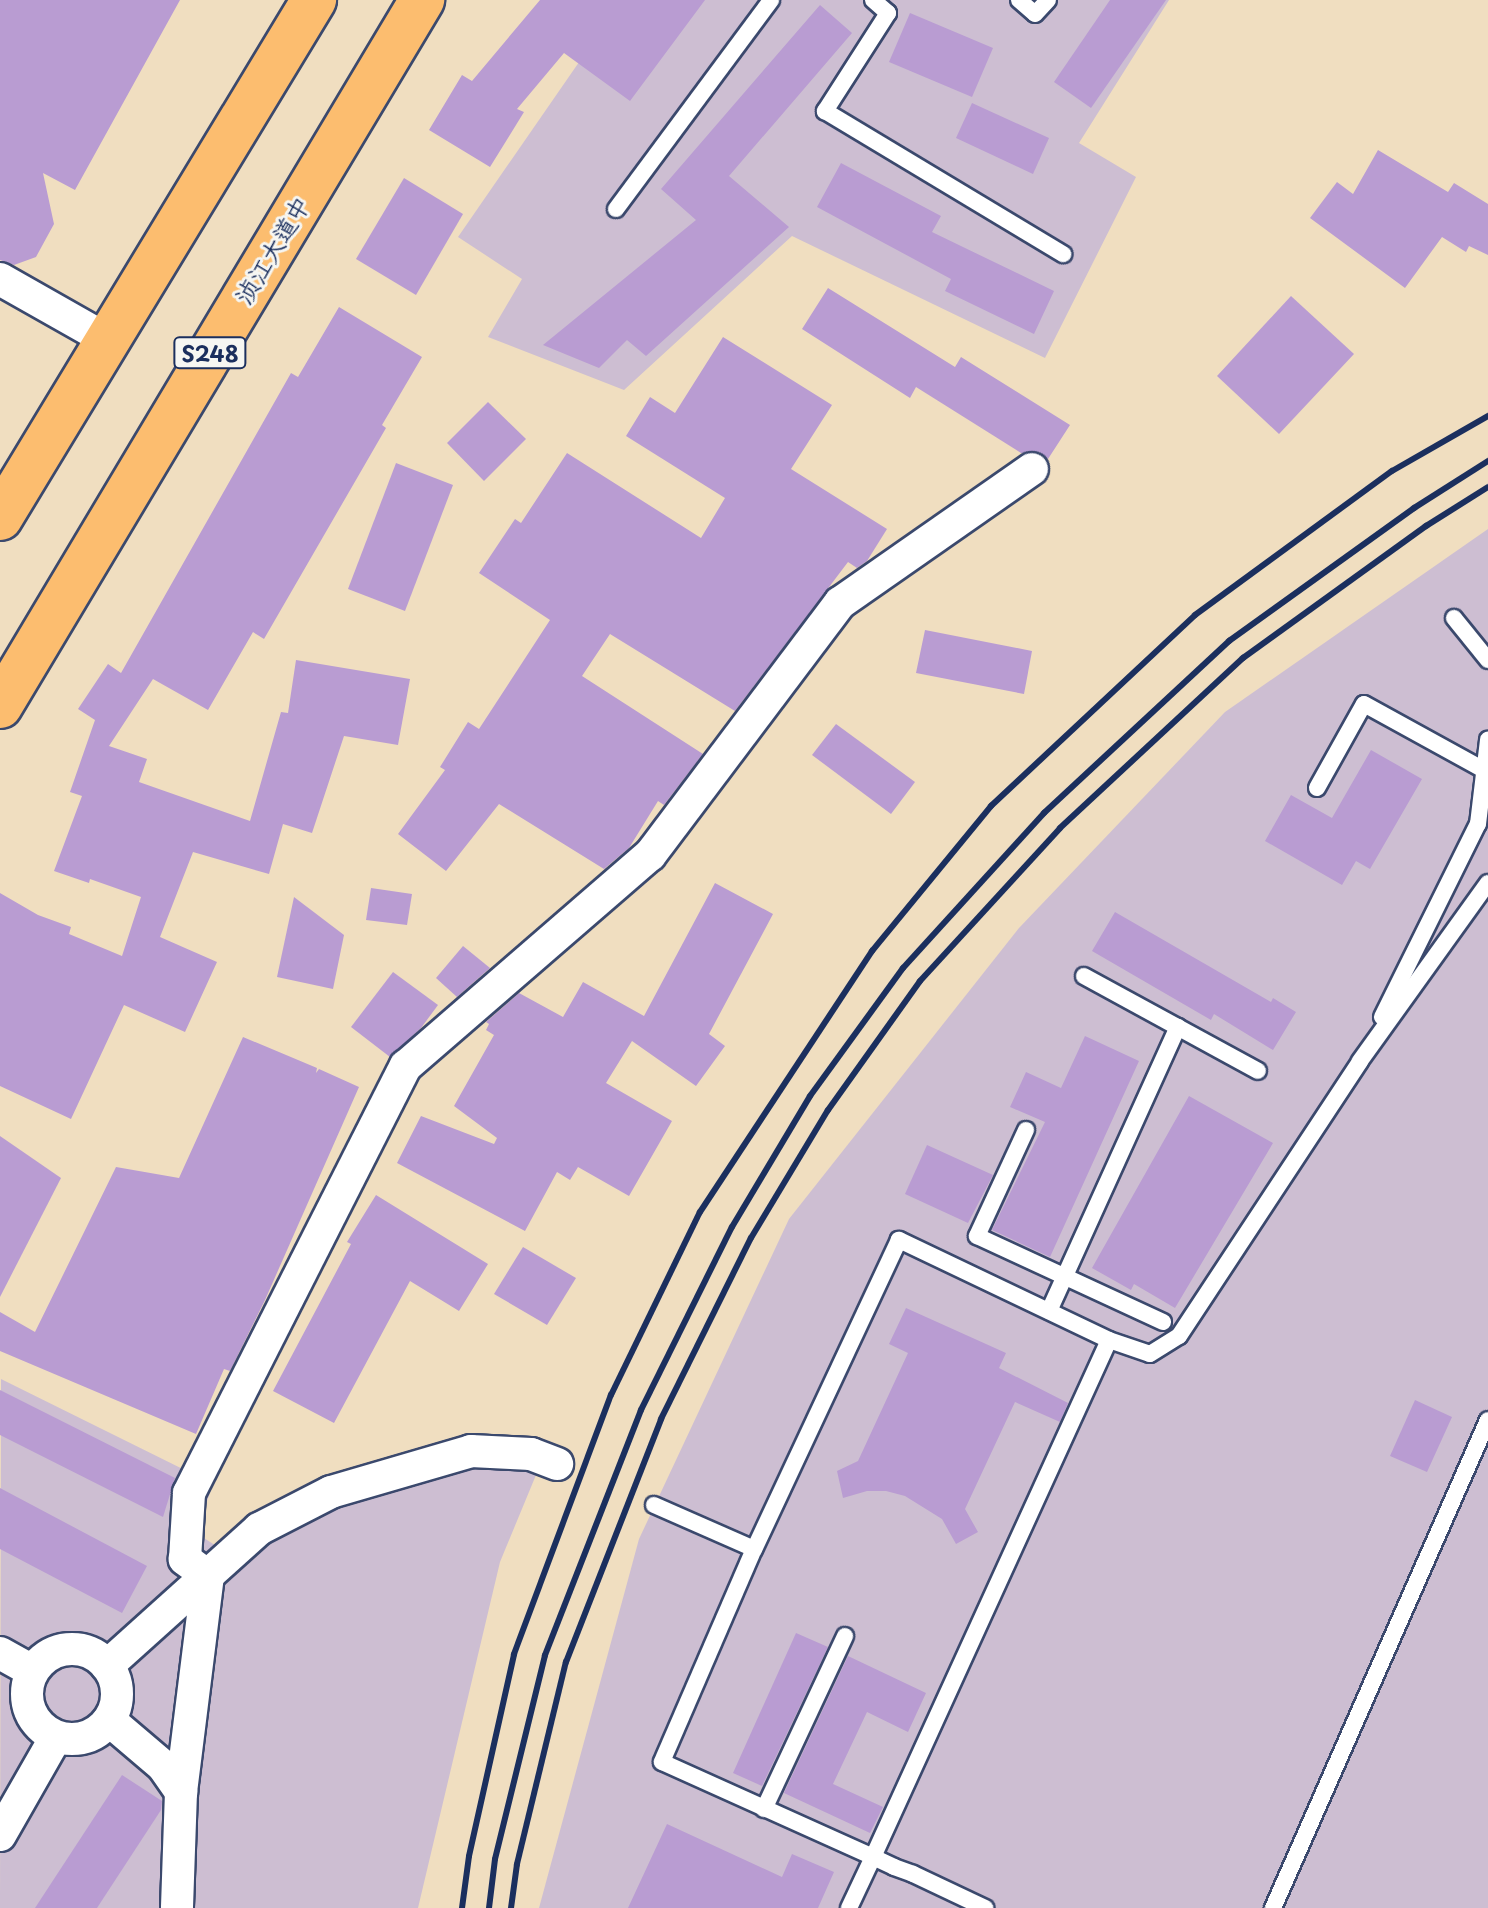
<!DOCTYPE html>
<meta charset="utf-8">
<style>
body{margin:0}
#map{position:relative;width:1488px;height:1908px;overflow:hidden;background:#f0dec0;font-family:"Playpen Sans","LXGW WenKai TC",sans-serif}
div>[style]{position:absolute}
.industrial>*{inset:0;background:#cdbed2}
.building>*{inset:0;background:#b99cd2}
.roads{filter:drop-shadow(2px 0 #3b496d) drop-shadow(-2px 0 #3b496d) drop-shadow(0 2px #3b496d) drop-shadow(0 -2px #3b496d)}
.service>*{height:16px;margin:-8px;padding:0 8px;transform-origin:8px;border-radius:8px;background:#fff}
.minor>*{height:32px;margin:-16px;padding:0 16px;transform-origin:16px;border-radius:16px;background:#fff}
.minor>.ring{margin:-16px;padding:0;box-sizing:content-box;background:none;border:32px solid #fff;border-radius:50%}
.primary>*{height:44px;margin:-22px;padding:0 22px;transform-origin:22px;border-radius:22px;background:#fcbd6f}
.rail>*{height:6px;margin:-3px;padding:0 3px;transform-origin:3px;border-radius:3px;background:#1b2f5e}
span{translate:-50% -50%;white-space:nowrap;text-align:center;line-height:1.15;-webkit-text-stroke:6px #f6f6f2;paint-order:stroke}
.shield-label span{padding:2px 6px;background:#f6f6f2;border:2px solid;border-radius:6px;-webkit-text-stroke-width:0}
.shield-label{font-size:22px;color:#1b2f5e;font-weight:700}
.street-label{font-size:24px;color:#1b2f5e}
</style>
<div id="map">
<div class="industrial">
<div style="clip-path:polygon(622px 0,1169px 0,1079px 143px,1136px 177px,1045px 358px,792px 236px,624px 390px,488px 337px,522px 279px,458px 237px)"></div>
<div style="clip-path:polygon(1488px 529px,1488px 1908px,539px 1908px,639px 1539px,789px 1219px,1019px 928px,1225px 712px)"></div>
<div style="clip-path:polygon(1px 1379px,213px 1484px,196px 1533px,221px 1549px,322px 1478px,472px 1434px,548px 1446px,500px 1562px,418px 1908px,0 1908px)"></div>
</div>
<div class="building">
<div style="clip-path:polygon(0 0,180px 0,75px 190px,43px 173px,54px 224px,36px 257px,14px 265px,0 260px)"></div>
<div style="clip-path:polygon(540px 0,705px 0,630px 101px,564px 53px,517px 109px,524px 112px,490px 167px,429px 130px,462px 75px,472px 81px)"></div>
<div style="clip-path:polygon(1110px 0,1166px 0,1091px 108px,1054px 82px)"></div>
<div style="clip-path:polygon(820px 5px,852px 33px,729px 176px,789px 227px,646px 356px,627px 340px,599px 368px,543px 345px,696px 220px,661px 189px)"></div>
<div style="clip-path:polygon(910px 13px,993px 48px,972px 97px,889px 62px)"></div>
<div style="clip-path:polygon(972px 103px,1049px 138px,1033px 174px,956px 138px)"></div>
<div style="clip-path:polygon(1378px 150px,1448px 192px,1454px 183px,1488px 204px,1488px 255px,1469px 246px,1466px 252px,1442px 237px,1405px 288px,1310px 218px,1337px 182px,1353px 194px)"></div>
<div style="clip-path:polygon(841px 163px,941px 216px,932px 232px,1054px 291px,1034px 334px,945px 291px,951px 279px,817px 207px)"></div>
<div style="clip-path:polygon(404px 178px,463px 214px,416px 295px,356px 259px)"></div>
<div style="clip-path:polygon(828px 288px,955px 367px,961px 357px,1070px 425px,1048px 459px,1039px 452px,1021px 453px,916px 387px,910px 398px,802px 329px)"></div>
<div style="clip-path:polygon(1291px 296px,1354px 354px,1279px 434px,1217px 376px)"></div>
<div style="clip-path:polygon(339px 307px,422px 357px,382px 425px,386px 428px,264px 639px,253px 632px,208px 710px,153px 679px,109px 746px,147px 759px,139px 782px,250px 821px,281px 712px,288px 713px,296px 660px,410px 679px,398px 745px,344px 736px,312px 833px,283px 824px,269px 874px,193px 852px,160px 937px,217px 962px,185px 1032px,124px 1005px,71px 1119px,0 1086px,0 893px,38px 915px,71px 927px,69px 934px,122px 956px,141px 897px,90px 879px,89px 883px,54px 871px,82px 796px,70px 792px,95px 720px,78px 709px,108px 664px,121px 673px,291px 373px,298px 377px)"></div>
<div style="clip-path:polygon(723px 337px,832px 405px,791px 469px,887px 529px,867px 561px,857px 568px,848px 562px,735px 711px,610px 634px,582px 676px,703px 754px,664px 805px,658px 801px,629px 848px,604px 869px,499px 804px,446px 871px,398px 834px,445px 770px,440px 767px,468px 722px,479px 729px,550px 620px,479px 573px,515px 519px,521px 523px,567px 453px,701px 538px,725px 498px,626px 436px,650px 397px,675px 413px)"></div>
<div style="clip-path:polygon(488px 402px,526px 439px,484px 481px,447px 443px)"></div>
<div style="clip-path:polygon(396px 463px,453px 485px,405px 611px,348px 589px)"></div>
<div style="clip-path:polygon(925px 630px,1032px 651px,1024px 694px,916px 673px)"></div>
<div style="clip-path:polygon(836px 724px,915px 782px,891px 814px,812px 755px)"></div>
<div style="clip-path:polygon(1371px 750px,1422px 779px,1370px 869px,1356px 861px,1342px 885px,1265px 841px,1291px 795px,1332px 818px)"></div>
<div style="clip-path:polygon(715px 883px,773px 914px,709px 1034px,725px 1046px,696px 1086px,632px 1041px,606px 1083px,672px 1121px,629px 1196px,578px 1167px,570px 1180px,557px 1172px,525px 1231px,397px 1163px,421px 1116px,494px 1144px,497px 1138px,454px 1106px,494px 1035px,486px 1030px,489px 1024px,486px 1022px,519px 993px,563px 1017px,583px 982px,644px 1016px)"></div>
<div style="clip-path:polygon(371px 888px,412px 894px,407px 925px,366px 920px)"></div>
<div style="clip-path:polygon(294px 897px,344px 935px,333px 989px,277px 977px)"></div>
<div style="clip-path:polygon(1115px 912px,1271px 1002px,1273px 998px,1296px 1012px,1273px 1050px,1214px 1014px,1211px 1020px,1092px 951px)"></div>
<div style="clip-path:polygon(463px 946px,490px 968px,457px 997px,436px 978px)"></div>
<div style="clip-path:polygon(393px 972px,438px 1005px,421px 1028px,390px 1057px,351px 1027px)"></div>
<div style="clip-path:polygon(1085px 1036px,1139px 1061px,1050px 1257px,992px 1230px,1045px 1122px,1010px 1107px,1026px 1072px,1061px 1088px)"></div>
<div style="clip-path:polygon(243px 1037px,317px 1068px,316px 1073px,319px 1069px,359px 1087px,265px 1300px,230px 1371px,224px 1369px,196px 1434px,0 1351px,0 1312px,35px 1332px,116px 1167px,179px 1178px)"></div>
<div style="clip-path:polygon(1189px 1096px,1273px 1143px,1175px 1308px,1134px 1284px,1131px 1290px,1092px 1268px)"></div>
<div style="clip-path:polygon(0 1136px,61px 1178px,0 1297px)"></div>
<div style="clip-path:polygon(927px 1145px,993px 1175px,968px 1223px,905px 1194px)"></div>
<div style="clip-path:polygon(376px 1195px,488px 1264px,459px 1311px,410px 1281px,334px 1423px,273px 1391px,351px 1244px,347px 1242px)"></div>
<div style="clip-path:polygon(523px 1247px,576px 1278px,547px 1325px,494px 1294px)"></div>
<div style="clip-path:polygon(906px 1308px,1006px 1353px,999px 1368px,1068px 1403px,1060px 1422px,1015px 1402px,965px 1509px,978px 1532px,956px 1544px,942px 1519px,905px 1496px,886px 1491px,867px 1491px,843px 1498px,837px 1471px,858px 1461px,908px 1353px,889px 1344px)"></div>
<div style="clip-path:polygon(0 1390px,175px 1478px,163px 1517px,0 1435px)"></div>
<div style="clip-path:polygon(1415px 1400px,1452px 1417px,1427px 1472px,1390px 1456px)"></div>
<div style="clip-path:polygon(0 1488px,147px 1566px,122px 1613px,0 1549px)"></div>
<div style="clip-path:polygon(796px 1633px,828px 1647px,762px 1786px,733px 1773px)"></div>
<div style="clip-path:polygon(848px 1656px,926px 1693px,908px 1732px,867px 1712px,833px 1784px,883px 1807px,870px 1833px,784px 1793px)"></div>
<div style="clip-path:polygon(122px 1775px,162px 1801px,161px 1810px,97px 1908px,35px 1908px)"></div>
<div style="clip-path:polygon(667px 1824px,782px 1877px,792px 1854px,834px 1872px,818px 1908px,628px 1908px)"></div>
</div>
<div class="roads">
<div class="service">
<div style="left:873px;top:0;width:20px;rotate:41deg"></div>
<div style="left:888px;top:13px;width:117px;rotate:122.7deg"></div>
<div style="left:825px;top:111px;width:278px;rotate:31deg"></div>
<div style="left:1019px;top:0;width:21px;rotate:41deg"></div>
<div style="left:1035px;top:14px;width:19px;rotate:-47deg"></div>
<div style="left:616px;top:209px;width:260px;rotate:-53.4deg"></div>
<div style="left:1454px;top:618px;width:54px;rotate:51deg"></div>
<div style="left:1317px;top:788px;width:96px;rotate:-60.8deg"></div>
<div style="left:1364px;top:704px;width:137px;rotate:28.8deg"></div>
<div style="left:1084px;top:976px;width:198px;rotate:28.6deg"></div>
<div style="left:1382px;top:1017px;width:216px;rotate:-63.6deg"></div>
<div style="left:1478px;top:824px;width:85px;rotate:-83.2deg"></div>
<div style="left:1026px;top:1130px;width:117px;rotate:114.8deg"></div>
<div style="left:977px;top:1236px;width:205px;rotate:24.8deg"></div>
<div style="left:1049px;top:1311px;width:312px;rotate:-65.6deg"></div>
<div style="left:1109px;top:1340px;width:43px;rotate:18.9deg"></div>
<div style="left:1150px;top:1354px;width:34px;rotate:-32deg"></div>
<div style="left:1179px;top:1336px;width:329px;rotate:-56.6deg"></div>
<div style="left:1360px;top:1061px;width:219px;rotate:-54.3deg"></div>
<div style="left:654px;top:1505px;width:109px;rotate:23.7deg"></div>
<div style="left:764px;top:1809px;width:191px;rotate:-64.9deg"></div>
<div style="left:849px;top:1908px;width:56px;rotate:-64.8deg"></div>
<div style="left:873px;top:1857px;width:568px;rotate:-65.46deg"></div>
<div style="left:1109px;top:1340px;width:233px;rotate:-154.5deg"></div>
<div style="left:899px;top:1240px;width:341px;rotate:115.1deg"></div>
<div style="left:754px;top:1549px;width:232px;rotate:113.4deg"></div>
<div style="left:662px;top:1762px;width:231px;rotate:24.2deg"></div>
<div style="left:873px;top:1857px;width:23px;rotate:25deg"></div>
<div style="left:894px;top:1867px;width:20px;rotate:20deg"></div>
<div style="left:913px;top:1874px;width:80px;rotate:25.3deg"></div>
<div style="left:1273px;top:1908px;width:533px;rotate:-66.22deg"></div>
</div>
<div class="minor">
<div style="left:0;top:279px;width:124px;rotate:29.5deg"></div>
<div class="ring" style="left:27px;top:1649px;width:58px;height:58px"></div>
<div style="left:0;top:1653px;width:37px;rotate:29deg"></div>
<div style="left:107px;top:1666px;width:205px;rotate:-42deg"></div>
<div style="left:259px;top:1529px;width:81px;rotate:-27.2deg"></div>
<div style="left:331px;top:1492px;width:146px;rotate:-16.3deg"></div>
<div style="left:471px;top:1451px;width:60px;rotate:2.9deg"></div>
<div style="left:531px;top:1454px;width:28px;rotate:21deg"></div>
<div style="left:109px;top:1720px;width:71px;rotate:40.4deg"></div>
<div style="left:163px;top:1766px;width:32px;rotate:55deg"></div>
<div style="left:181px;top:1792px;width:116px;rotate:92deg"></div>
<div style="left:181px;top:1792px;width:218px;rotate:-82.9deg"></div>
<div style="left:208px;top:1576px;width:29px;rotate:-144deg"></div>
<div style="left:185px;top:1559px;width:66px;rotate:-86.5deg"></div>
<div style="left:189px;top:1493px;width:479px;rotate:-63.1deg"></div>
<div style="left:406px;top:1066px;width:323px;rotate:-40.9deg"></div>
<div style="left:650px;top:855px;width:316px;rotate:-53deg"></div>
<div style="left:840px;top:603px;width:234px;rotate:-34.9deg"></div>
<div style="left:0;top:1835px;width:113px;rotate:-60.3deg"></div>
</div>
<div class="primary">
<div style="left:0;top:518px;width:606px;rotate:-58.78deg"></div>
<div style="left:0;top:706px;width:823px;rotate:-59.13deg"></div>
</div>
</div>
<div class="rail">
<div style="left:462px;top:1908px;width:52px;rotate:-82.3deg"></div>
<div style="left:469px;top:1856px;width:207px;rotate:-77.4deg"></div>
<div style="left:514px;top:1654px;width:277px;rotate:-69.5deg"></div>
<div style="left:611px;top:1395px;width:203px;rotate:-64.1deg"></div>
<div style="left:700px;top:1212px;width:313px;rotate:-56.6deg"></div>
<div style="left:872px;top:951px;width:188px;rotate:-50.6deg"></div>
<div style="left:991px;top:806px;width:279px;rotate:-43.1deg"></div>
<div style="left:1195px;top:615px;width:244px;rotate:-36.2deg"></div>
<div style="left:1392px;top:471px;width:111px;rotate:-29.8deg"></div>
<div style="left:489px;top:1908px;width:49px;rotate:-83deg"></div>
<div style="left:495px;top:1859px;width:210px;rotate:-76.2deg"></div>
<div style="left:545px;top:1655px;width:263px;rotate:-68.6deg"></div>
<div style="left:641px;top:1410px;width:204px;rotate:-63.6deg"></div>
<div style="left:732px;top:1227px;width:152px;rotate:-59.2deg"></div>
<div style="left:810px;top:1096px;width:158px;rotate:-54deg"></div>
<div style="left:903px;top:968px;width:210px;rotate:-47.7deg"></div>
<div style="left:1044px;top:813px;width:253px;rotate:-42.9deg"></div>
<div style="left:1229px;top:641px;width:228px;rotate:-35.7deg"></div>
<div style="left:1414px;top:508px;width:88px;rotate:-32.4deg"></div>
<div style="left:511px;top:1908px;width:44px;rotate:-82.2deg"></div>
<div style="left:517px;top:1864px;width:208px;rotate:-76.4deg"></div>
<div style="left:566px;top:1662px;width:261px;rotate:-68.6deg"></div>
<div style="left:661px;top:1419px;width:202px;rotate:-63.6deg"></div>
<div style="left:751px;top:1238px;width:149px;rotate:-59deg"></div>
<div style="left:828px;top:1110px;width:158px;rotate:-54.5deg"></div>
<div style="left:920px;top:981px;width:207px;rotate:-47.5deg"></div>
<div style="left:1060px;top:828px;width:250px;rotate:-42.9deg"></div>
<div style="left:1243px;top:658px;width:226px;rotate:-35.8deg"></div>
<div style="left:1426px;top:526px;width:73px;rotate:-32.2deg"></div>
</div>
<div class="shield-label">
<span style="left:210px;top:353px">S248</span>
</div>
<div class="street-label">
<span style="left:272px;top:250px;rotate:-59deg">浈江大道中</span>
</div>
</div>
